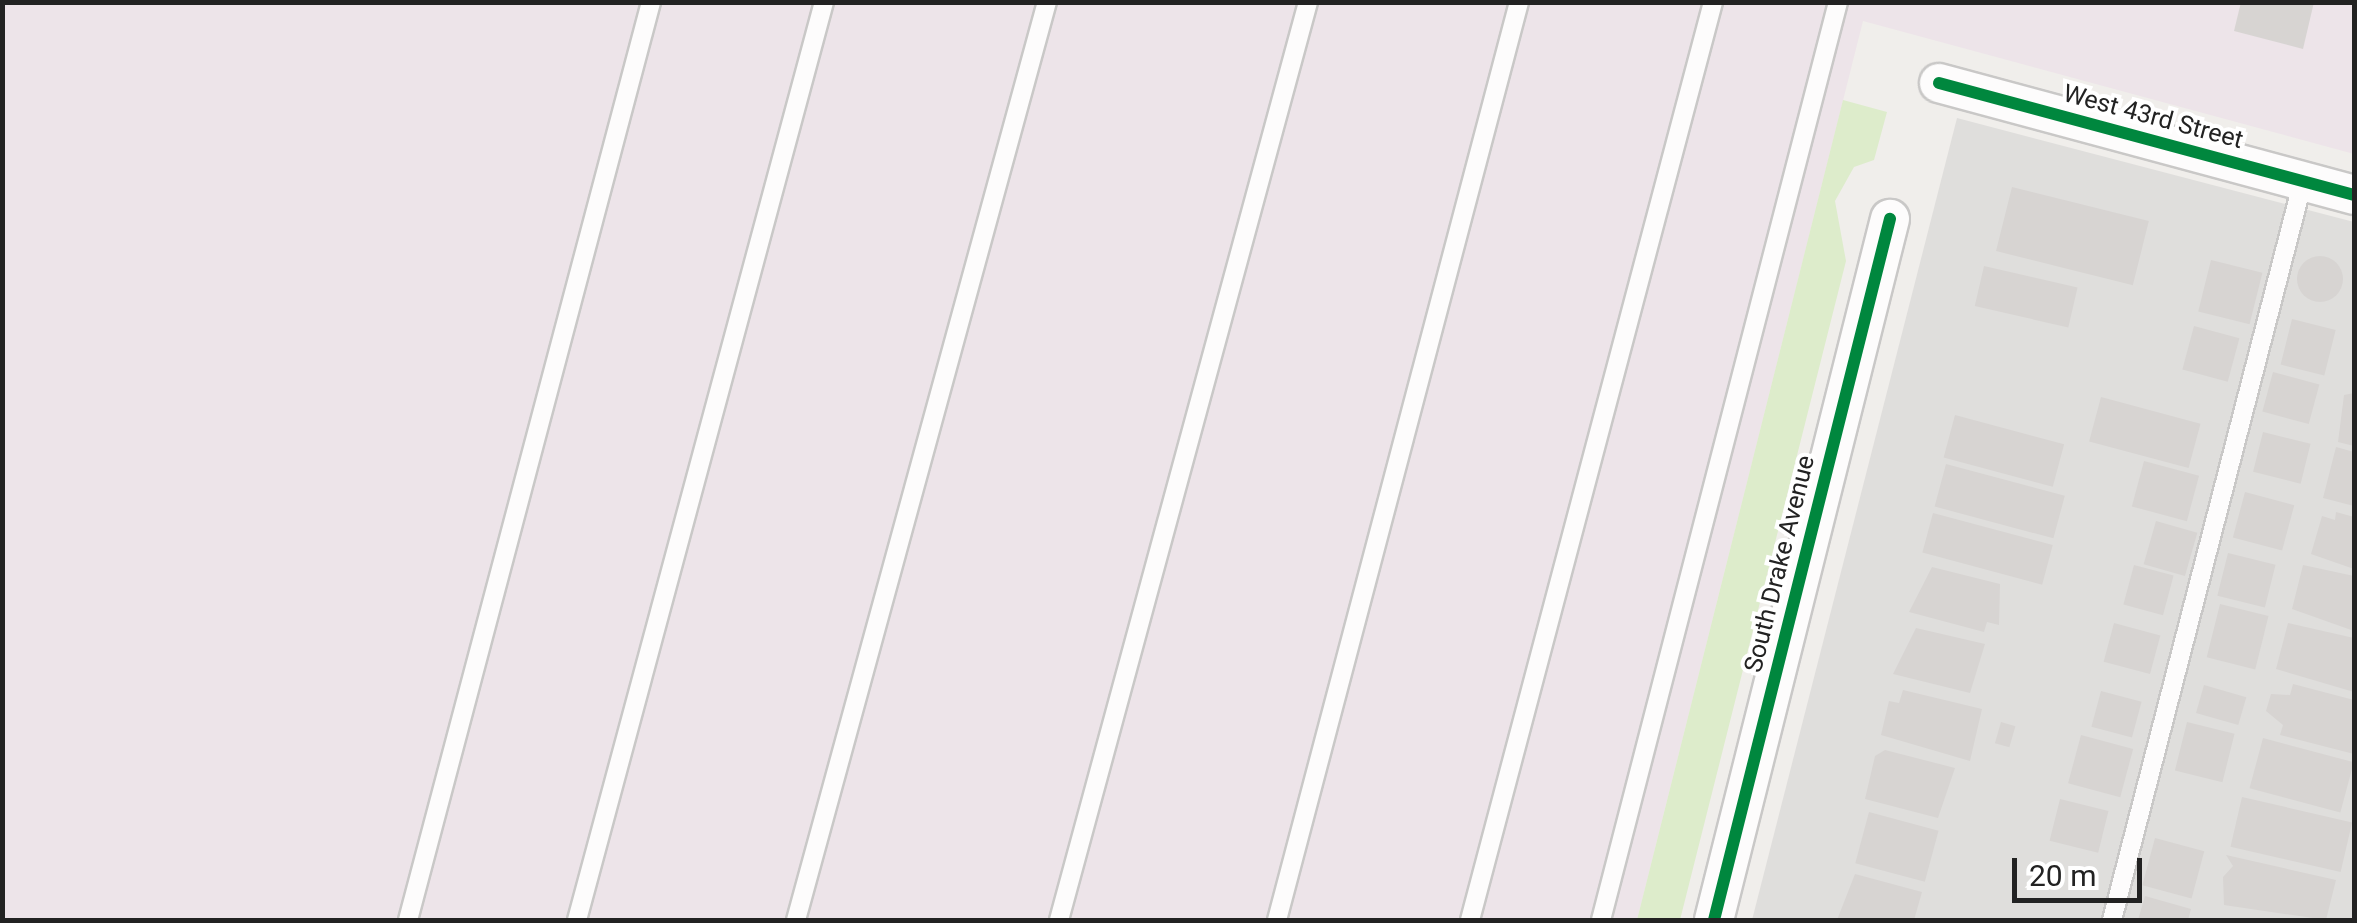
<!DOCTYPE html>
<html>
<head>
<meta charset="utf-8">
<style>
  body { margin:0 }
  #map { position:relative; width:2357px; height:923px; overflow:hidden; background:#f0eeeb; font-family:Roboto,sans-serif }
  div>[style] { position:absolute }
  .residential>* { inset:0; background:#dfdedc }
  .industrial>* { inset:0; background:#ede4e9 }
  .grass>* { inset:0; background:#ddeccb }
  .building>* { inset:0; background:#d7d4d2; transform-origin:0 0 }
  .round { border-radius:50% }
  .roads { filter:drop-shadow(2px 0 #c9c8c7) drop-shadow(-2px 0 #c9c8c7) drop-shadow(0 2px #c9c8c7) drop-shadow(0 -2px #c9c8c7) }
  .service>* { height:18px; margin:-9px; padding:0 9px; transform-origin:9px; border-radius:9px; background:#fdfcfc }
  .minor>* { height:38px; margin:-19px; padding:0 19px; transform-origin:19px; border-radius:19px; background:#fdfcfc }
  .cycleway>* { height:12px; margin:-6px; padding:0 6px; transform-origin:6px; border-radius:6px; background:#00873e }
  span { translate:-50% -50%; white-space:nowrap; text-align:center; line-height:1.15; -webkit-text-stroke:8px #fff; paint-order:stroke }
  .street-label { font-size:25px; color:#222 }
  .frame { position:absolute; inset:0; border:5px solid #222; pointer-events:none }
  .scale { position:absolute; left:2012px; top:858px; width:130px; height:45px; box-sizing:border-box; border:5px solid #222; border-top:0; padding-left:12px; font-size:30px; line-height:35px; white-space:nowrap; color:#222; -webkit-text-stroke:8px #fff; paint-order:stroke }
</style>
</head>
<body>
<div id="map">
  <div class="residential">
    <i style="clip-path:polygon(1957px 118px,2354px 222px,2354px 920px,1752px 920px)"></i>
  </div>
  <div class="industrial">
    <i style="clip-path:polygon(2px 3px,2354px 3px,2354px 154px,1863px 21px,1637px 920px,3px 920px)"></i>
  </div>
  <div class="grass">
    <i style="clip-path:polygon(1843px 100px,1887px 112px,1874px 160px,1854px 167px,1835px 201px,1846px 261px,1680px 920px,1637px 920px)"></i>
  </div>
  <div class="building">
    <i style="clip-path:polygon(2241px 2px,2314px 2px,2303px 49px,2234px 31px)"></i>
    <i style="left:2012px;top:187px;width:141px;height:66px;rotate:14deg"></i>
    <i class="round" style="left:2297px;top:256px;width:46px;height:46px"></i>
    <i style="left:2211px;top:260px;width:53px;height:53px;rotate:14deg"></i>
    <i style="left:1984px;top:266px;width:96px;height:41px;rotate:13deg"></i>
    <i style="left:2292px;top:319px;width:45px;height:47px;rotate:14deg"></i>
    <i style="left:2194px;top:326px;width:47px;height:45px;rotate:15deg"></i>
    <i style="left:2273px;top:372px;width:48px;height:41px;rotate:15deg"></i>
    <i style="clip-path:polygon(2354px 393px,2354px 446px,2338px 442px,2344px 395px)"></i>
    <i style="left:2101px;top:397px;width:103px;height:46px;rotate:15deg"></i>
    <i style="left:1955px;top:415px;width:113px;height:44px;rotate:15deg"></i>
    <i style="left:2263px;top:432px;width:49px;height:41px;rotate:14deg"></i>
    <i style="clip-path:polygon(2336px 447px,2354px 452px,2354px 506px,2323px 498px)"></i>
    <i style="left:2144px;top:461px;width:57px;height:47px;rotate:15deg"></i>
    <i style="left:1946px;top:464px;width:123px;height:44px;rotate:15deg"></i>
    <i style="left:2245px;top:492px;width:51px;height:47px;rotate:15deg"></i>
    <i style="clip-path:polygon(2336px 512px,2354px 517px,2354px 569px,2311px 554px,2322px 516px,2335px 520px)"></i>
    <i style="left:1933px;top:513px;width:124px;height:41px;rotate:15deg"></i>
    <i style="left:2156px;top:521px;width:43px;height:45px;rotate:16deg"></i>
    <i style="left:2228px;top:553px;width:49px;height:44px;rotate:14deg"></i>
    <i style="left:2134px;top:565px;width:41px;height:41px;rotate:15deg"></i>
    <i style="clip-path:polygon(2303px 565px,2354px 576px,2354px 631px,2292px 609px)"></i>
    <i style="clip-path:polygon(1932px 567px,2000px 584px,1999px 625px,1987px 622px,1984px 632px,1909px 612px)"></i>
    <i style="left:2220px;top:604px;width:50px;height:55px;rotate:14deg"></i>
    <i style="left:2114px;top:623px;width:48px;height:40px;rotate:15deg"></i>
    <i style="clip-path:polygon(2288px 623px,2354px 638px,2354px 692px,2276px 669px)"></i>
    <i style="clip-path:polygon(1916px 628px,1985px 644px,1970px 693px,1893px 674px)"></i>
    <i style="clip-path:polygon(2293px 684px,2354px 700px,2354px 754px,2280px 735px,2283px 725px,2266px 711px,2271px 694px,2290px 695px)"></i>
    <i style="left:2204px;top:685px;width:44px;height:29px;rotate:16deg"></i>
    <i style="clip-path:polygon(1903px 690px,1982px 709px,1970px 761px,1881px 735px,1889px 701px,1899px 703px)"></i>
    <i style="left:2101px;top:691px;width:42px;height:37px;rotate:15deg"></i>
    <i style="left:2001px;top:722px;width:15px;height:22px;rotate:16deg"></i>
    <i style="left:2187px;top:722px;width:49px;height:50px;rotate:14deg"></i>
    <i style="left:2081px;top:735px;width:54px;height:50px;rotate:15deg"></i>
    <i style="left:2263px;top:738px;width:94px;height:52px;rotate:15deg"></i>
    <i style="clip-path:polygon(1885px 750px,1955px 768px,1938px 818px,1865px 799px,1875px 756px)"></i>
    <i style="left:2242px;top:797px;width:113px;height:51px;rotate:13deg"></i>
    <i style="left:2060px;top:799px;width:50px;height:43px;rotate:14deg"></i>
    <i style="left:1869px;top:812px;width:72px;height:53px;rotate:15deg"></i>
    <i style="left:2155px;top:838px;width:51px;height:49px;rotate:15deg"></i>
    <i style="clip-path:polygon(2226px 855px,2336px 880px,2326px 920px,2224px 905px,2223px 877px,2233px 866px)"></i>
    <i style="clip-path:polygon(1855px 874px,1922px 892px,1914px 920px,1837px 920px)"></i>
    <i style="clip-path:polygon(2145px 896px,2191px 909px,2188px 920px,2138px 920px)"></i>
  </div>
  <div class="roads">
    <div class="service">
      <i style="left:408px;top:920px;width:950px;rotate:-75.17deg"></i>
      <i style="left:577px;top:920px;width:951px;rotate:-74.94deg"></i>
      <i style="left:796px;top:920px;width:952px;rotate:-74.71deg"></i>
      <i style="left:1059px;top:920px;width:951px;rotate:-74.82deg"></i>
      <i style="left:1277px;top:920px;width:949px;rotate:-75.23deg"></i>
      <i style="left:1470px;top:920px;width:950px;rotate:-75.17deg"></i>
      <i style="left:1601px;top:920px;width:948px;rotate:-75.52deg"></i>
      <i style="left:2112px;top:920px;width:763px;rotate:-75.51deg"></i>
    </div>
    <div class="minor">
      <i style="left:1939px;top:83px;width:430px;rotate:15.1deg"></i>
      <i style="left:1714px;top:920px;width:723px;rotate:-75.91deg"></i>
    </div>
  </div>
  <div class="cycleway">
    <i style="left:1939px;top:83px;width:430px;rotate:15.1deg"></i>
    <i style="left:1714px;top:920px;width:723px;rotate:-75.91deg"></i>
  </div>
  <div class="street-label">
    <span style="left:2153px;top:117px;rotate:15deg">West 43rd Street</span>
    <span style="left:1780px;top:564px;rotate:-76deg">South Drake Avenue</span>
  </div>
  <div class="frame"></div>
  <div class="scale">20 m</div>
</div>
</body>
</html>
